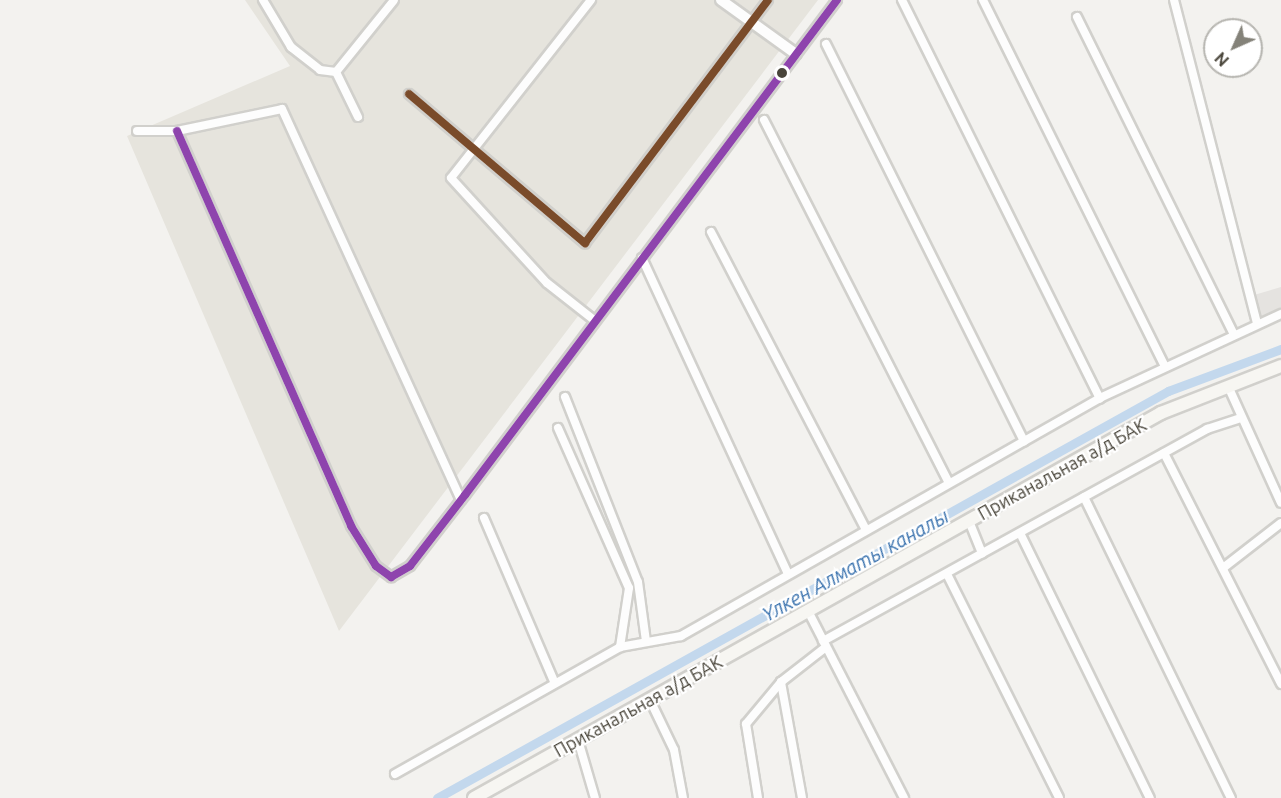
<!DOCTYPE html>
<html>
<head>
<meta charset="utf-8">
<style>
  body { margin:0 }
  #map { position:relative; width:1281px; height:798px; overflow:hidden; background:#f3f2ef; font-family:Ubuntu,sans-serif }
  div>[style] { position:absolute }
  .residential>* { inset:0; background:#e6e4dd }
  .parking>* { inset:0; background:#e5e3e0 }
  .canal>* { height:9px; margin:-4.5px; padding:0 4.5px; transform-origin:4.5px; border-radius:4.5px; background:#c3d8ed }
  .roads { filter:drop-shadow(2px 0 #d1d0cc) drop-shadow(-2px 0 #d1d0cc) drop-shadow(0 2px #d1d0cc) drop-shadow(0 -2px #d1d0cc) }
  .minor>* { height:8px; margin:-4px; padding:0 4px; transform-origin:4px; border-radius:4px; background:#fdfdfd }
  .tertiary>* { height:10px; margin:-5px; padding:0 5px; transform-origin:5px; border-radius:5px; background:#fdfdfd }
  .secondary>* { height:12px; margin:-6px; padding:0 6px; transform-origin:6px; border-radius:6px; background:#f7f6f2 }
  .bus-1>* { height:8px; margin:-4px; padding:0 4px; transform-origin:4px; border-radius:4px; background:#7a4b2a }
  .bus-2>* { height:8px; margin:-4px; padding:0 4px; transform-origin:4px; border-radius:4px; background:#8e44ad }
  .dots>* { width:16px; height:16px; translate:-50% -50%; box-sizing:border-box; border:3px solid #fff; border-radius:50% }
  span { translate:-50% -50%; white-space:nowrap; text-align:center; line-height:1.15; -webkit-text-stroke:4.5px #fff; paint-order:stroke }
  .street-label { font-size:18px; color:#49453a }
  .water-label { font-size:20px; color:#3a72ae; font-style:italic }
  .north { position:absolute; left:1203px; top:18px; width:60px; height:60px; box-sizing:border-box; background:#fff; border:2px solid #b6b5b0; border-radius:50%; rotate:225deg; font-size:16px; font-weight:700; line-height:24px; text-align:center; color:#49453a }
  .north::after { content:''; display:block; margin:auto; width:21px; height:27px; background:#848279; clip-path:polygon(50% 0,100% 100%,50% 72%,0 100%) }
</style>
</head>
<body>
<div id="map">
  <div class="residential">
    <i style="clip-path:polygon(245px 0,818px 0,339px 631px,127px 136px,290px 66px)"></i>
  </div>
  <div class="parking">
    <i style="clip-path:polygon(1281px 287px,1281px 310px,1260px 318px,1254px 295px)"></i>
  </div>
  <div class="canal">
    <i style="left:437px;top:798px;width:837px;rotate:-29.11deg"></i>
    <i style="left:1168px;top:391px;width:121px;rotate:-20.4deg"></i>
  </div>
  <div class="roads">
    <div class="minor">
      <i style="left:263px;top:0;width:55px;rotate:59.2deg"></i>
      <i style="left:291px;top:47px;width:37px;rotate:38deg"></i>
      <i style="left:320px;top:70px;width:16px;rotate:7deg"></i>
      <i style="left:336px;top:72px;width:92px;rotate:-51.1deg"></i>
      <i style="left:591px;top:0;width:226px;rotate:128.2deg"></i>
      <i style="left:451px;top:178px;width:142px;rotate:47.6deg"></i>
      <i style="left:547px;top:283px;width:60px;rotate:38.2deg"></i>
      <i style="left:902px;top:0;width:445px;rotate:63.6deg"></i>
      <i style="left:983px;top:0;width:407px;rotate:63.6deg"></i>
      <i style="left:1174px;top:0;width:333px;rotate:75.6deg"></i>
      <i style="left:1077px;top:17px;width:352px;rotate:63.7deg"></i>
      <i style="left:826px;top:44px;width:444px;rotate:63.5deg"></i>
      <i style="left:336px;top:72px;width:50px;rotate:63.9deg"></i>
      <i style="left:409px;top:94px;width:231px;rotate:40.3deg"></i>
      <i style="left:585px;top:243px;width:304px;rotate:-53deg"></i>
      <i style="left:764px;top:120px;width:405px;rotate:63deg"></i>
      <i style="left:137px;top:131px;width:40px"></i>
      <i style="left:177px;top:131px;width:107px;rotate:-11.8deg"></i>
      <i style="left:282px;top:109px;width:430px;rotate:65.4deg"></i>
      <i style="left:177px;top:131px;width:432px;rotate:66.2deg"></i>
      <i style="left:351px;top:526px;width:47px;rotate:58deg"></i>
      <i style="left:376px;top:566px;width:19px;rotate:36deg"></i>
      <i style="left:391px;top:577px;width:22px;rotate:-30deg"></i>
      <i style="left:410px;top:566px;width:90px;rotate:-52.2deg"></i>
      <i style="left:465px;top:495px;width:619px;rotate:-53.07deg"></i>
      <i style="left:711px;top:232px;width:336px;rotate:62.5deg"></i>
      <i style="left:642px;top:258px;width:348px;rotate:65.2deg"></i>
      <i style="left:1228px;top:386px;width:128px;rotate:65.6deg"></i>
      <i style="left:565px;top:397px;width:199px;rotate:68.5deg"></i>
      <i style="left:638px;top:582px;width:60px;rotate:82.3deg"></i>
      <i style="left:558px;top:428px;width:175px;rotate:66.1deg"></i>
      <i style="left:629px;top:588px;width:60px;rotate:98.7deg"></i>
      <i style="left:1164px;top:453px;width:259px;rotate:63.1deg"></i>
      <i style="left:1084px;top:497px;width:335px;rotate:64deg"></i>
      <i style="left:484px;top:518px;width:177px;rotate:66.8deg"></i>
      <i style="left:969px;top:521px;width:35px;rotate:68deg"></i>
      <i style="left:1020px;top:533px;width:295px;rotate:63.9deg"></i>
      <i style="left:1223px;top:568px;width:73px;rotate:-37.8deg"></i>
      <i style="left:947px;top:574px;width:250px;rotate:63.4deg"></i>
      <i style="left:808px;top:611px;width:210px;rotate:62.8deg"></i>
      <i style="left:823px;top:641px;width:439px;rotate:-28.9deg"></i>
      <i style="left:1207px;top:429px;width:36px;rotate:-18deg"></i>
      <i style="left:650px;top:700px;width:55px;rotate:64.4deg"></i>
      <i style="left:674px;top:750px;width:49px;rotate:79.4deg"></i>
      <i style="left:578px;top:740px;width:60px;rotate:73.7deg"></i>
      <i style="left:395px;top:774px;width:258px;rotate:-29.4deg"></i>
      <i style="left:620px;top:647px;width:62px;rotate:-10.2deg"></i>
      <i style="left:681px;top:636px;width:482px;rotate:-29.6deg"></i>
      <i style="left:1100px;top:398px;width:200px;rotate:-24.9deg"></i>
      <i style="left:758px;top:798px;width:75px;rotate:-99.2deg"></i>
      <i style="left:746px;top:724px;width:55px;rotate:-50.2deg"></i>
      <i style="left:802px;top:798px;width:118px;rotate:-100.3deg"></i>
      <i style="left:781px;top:682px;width:57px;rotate:-37.9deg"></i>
    </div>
    <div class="tertiary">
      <i style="left:721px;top:0;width:92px;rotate:35.8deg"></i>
    </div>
    <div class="secondary">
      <i style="left:474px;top:798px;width:788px;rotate:-29.27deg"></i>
      <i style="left:1161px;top:413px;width:129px;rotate:-21.4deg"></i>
    </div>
  </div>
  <div class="bus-1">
    <i style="left:409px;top:94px;width:231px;rotate:40.3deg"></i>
    <i style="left:585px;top:243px;width:304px;rotate:-53deg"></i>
  </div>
  <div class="bus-2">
    <i style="left:177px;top:131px;width:432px;rotate:66.2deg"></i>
    <i style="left:351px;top:526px;width:47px;rotate:58deg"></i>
    <i style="left:376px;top:566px;width:19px;rotate:36deg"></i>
    <i style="left:391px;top:577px;width:22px;rotate:-30deg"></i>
    <i style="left:410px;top:566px;width:90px;rotate:-52.2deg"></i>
    <i style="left:465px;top:495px;width:619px;rotate:-53.07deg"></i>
  </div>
  <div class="dots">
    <i style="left:782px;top:73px;background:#49453a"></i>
  </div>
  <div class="street-label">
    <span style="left:1062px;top:469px;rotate:-29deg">Приканальная а/д БАК</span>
    <span style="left:638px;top:706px;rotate:-29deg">Приканальная а/д БАК</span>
  </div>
  <div class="water-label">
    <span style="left:855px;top:565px;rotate:-29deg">Үлкен Алматы каналы</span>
  </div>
  <div class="north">N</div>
</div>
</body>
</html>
